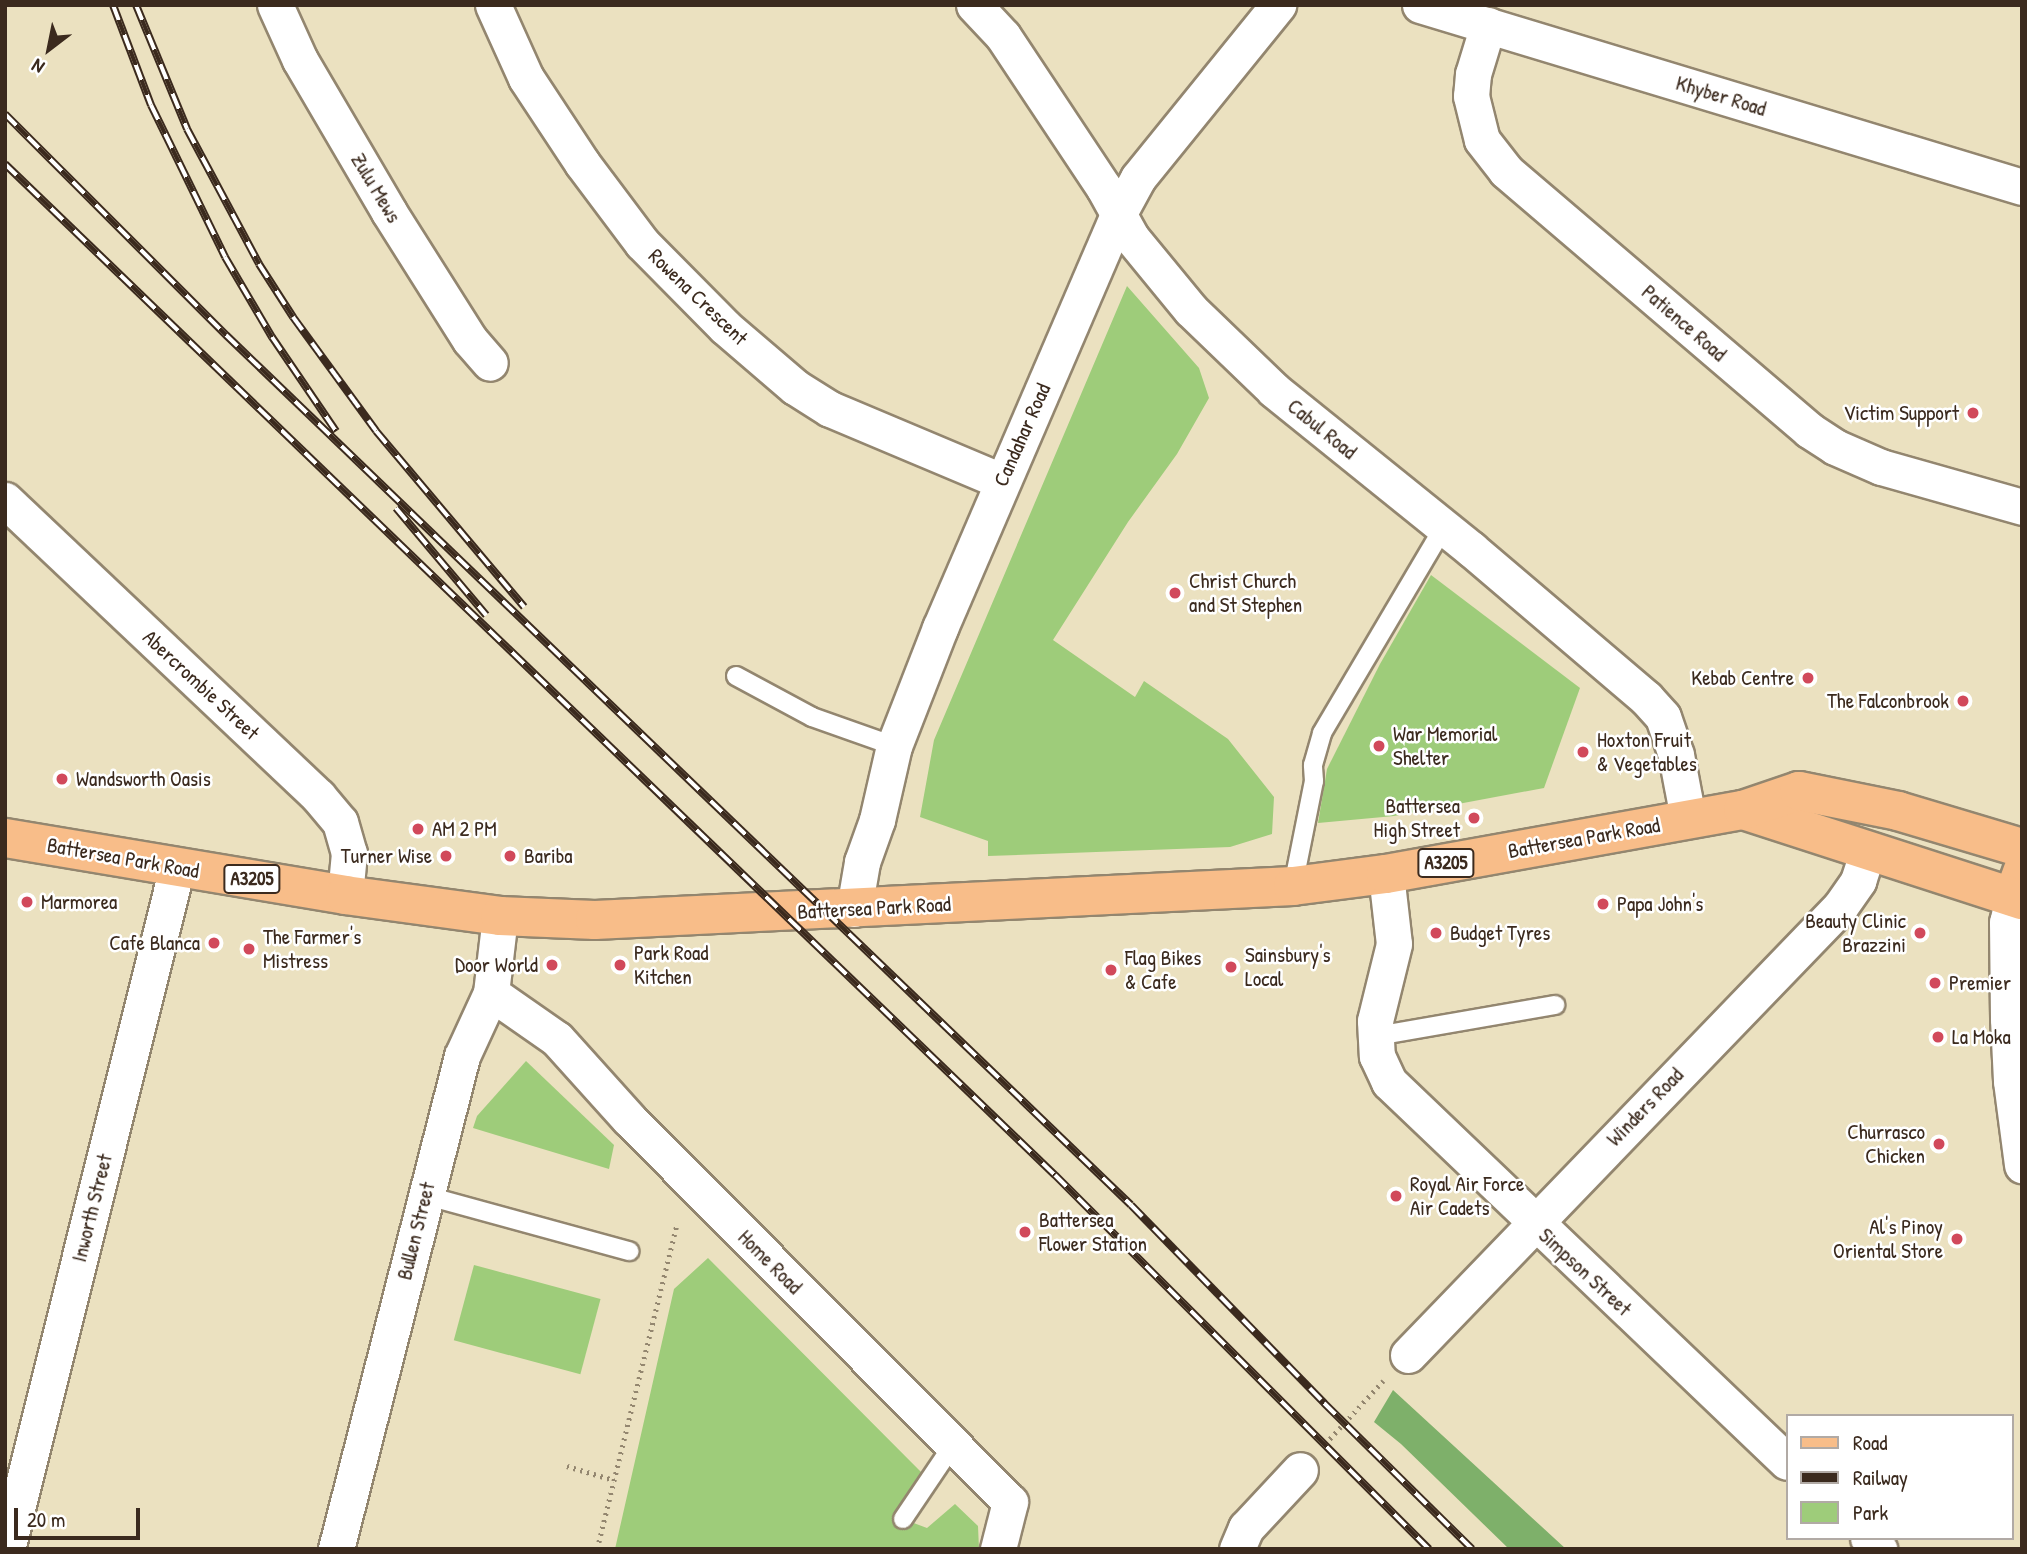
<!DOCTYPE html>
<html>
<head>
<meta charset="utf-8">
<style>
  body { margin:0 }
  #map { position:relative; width:2027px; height:1554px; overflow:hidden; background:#ebe1c0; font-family:"Patrick Hand",sans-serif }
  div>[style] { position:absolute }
  .green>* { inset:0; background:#9ecc7a; transform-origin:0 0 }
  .forest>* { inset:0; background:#7eb06a }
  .path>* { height:4.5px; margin-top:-2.25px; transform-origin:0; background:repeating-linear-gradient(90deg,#93866f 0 2px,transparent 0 7px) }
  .roads { filter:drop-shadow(2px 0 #93866f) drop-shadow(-2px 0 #93866f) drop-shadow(0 2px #93866f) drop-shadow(0 -2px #93866f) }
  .service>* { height:18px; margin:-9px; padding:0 9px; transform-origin:9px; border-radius:9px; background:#fff }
  .minor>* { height:35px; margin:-17.5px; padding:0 17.5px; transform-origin:17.5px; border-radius:17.5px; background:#fff }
  .primary>* { height:38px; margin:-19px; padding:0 19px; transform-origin:19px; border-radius:19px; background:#f8bd89 }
  .trunk>* { height:38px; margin:-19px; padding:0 19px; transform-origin:19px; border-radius:19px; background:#f8bd89 }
  .rail>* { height:8px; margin-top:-4px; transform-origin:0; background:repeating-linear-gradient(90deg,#fff 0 16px,#3b2a1e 0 32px); box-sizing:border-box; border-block:2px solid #3b2a1e }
  .dots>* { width:19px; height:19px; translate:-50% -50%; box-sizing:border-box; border:4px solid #fff; border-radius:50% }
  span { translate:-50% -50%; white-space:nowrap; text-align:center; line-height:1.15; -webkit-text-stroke:5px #fff; paint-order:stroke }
  .shield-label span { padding:2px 5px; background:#fff; border:2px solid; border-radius:5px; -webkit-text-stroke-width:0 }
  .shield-label { font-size:19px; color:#3b2a1e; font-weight:700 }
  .street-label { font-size:21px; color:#3b2a1e }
  .poi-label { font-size:21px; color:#3b2a1e }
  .right { translate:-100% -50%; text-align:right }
  .left { translate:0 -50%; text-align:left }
  .frame { position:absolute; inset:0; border:7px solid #3b2a1e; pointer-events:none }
  .legend { position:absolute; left:1786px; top:1414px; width:228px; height:126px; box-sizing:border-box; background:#fff; border:2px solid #b1aaa5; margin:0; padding:9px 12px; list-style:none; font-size:21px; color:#3b2a1e }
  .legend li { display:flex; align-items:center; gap:14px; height:35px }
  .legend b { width:35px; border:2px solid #b1aaa5 }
  .north { position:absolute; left:14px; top:14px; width:70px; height:70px; -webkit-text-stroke:5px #fff; paint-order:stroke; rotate:212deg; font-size:19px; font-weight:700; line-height:28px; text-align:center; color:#3b2a1e }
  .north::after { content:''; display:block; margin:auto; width:24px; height:32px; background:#3b2a1e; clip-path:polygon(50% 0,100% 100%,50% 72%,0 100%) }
  .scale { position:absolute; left:14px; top:1508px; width:126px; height:32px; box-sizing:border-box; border:4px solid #3b2a1e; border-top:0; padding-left:9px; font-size:21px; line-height:24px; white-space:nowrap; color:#3b2a1e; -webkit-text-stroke:5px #fff; paint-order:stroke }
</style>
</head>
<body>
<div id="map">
  <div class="green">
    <i style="clip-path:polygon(1127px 286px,1199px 368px,1209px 398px,1177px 454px,1128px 522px,1053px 640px,1135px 697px,1144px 681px,1228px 739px,1274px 797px,1272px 834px,1230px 847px,988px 856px,988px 841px,920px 817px,934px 740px)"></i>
    <i style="clip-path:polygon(1431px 575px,1580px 688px,1544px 788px,1394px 816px,1318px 823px,1327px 769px,1380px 664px)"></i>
    <i style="clip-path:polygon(526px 1061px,614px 1145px,609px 1169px,473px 1128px,477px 1116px)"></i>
    <i style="clip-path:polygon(708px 1258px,924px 1475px,897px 1508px,903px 1519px,927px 1528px,955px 1504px,978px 1526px,979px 1549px,615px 1549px,674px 1289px)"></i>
    <i style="left:474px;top:1265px;width:131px;height:78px;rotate:15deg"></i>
  </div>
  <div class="forest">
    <i style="clip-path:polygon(1393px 1390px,1566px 1549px,1509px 1549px,1401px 1444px,1374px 1422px)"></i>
  </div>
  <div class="path">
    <i style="left:1325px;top:1444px;width:86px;rotate:-47.4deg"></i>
    <i style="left:567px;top:1466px;width:49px;rotate:16.6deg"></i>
    <i style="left:597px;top:1549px;width:335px;rotate:-76.2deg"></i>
  </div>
  <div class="roads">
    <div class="service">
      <i style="left:736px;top:676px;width:86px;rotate:28.3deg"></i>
      <i style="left:812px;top:717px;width:87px;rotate:19.5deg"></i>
      <i style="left:1293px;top:886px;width:107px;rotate:-78.7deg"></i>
      <i style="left:1314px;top:781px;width:16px;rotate:-94deg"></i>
      <i style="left:1313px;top:765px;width:33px;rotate:-74deg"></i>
      <i style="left:1322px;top:733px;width:238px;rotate:-59.4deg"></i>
      <i style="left:1376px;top:1036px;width:182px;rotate:-9.8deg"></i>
      <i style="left:424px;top:1195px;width:213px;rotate:15.3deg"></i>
      <i style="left:903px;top:1519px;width:89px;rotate:-56deg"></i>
    </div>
    <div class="minor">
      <i style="left:275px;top:5px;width:60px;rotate:65.6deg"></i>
      <i style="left:300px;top:60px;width:176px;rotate:59.6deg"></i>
      <i style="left:389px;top:212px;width:151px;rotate:57.7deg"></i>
      <i style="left:470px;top:340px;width:30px;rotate:49deg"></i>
      <i style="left:493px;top:5px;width:80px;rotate:65.7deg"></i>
      <i style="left:526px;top:78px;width:102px;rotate:56.6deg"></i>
      <i style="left:582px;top:163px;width:100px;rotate:53.1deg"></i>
      <i style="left:642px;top:243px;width:118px;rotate:45.3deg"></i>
      <i style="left:725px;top:327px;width:92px;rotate:40.6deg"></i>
      <i style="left:795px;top:387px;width:41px;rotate:32.2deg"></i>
      <i style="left:830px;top:409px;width:186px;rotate:22.8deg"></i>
      <i style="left:974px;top:5px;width:42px;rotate:46.9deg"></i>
      <i style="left:1003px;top:36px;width:182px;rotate:56.4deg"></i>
      <i style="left:1104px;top:188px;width:56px;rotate:61.1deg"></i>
      <i style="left:1131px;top:237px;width:94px;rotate:50.6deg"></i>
      <i style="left:1191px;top:310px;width:115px;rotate:43.9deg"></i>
      <i style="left:1274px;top:390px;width:253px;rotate:38.9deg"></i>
      <i style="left:1471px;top:549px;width:230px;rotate:40.4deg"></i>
      <i style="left:1646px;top:698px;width:25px;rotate:48deg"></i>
      <i style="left:1663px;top:717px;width:40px;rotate:71.1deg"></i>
      <i style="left:1676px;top:755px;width:64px;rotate:79.2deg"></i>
      <i style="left:1420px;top:5px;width:629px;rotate:16.82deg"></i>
      <i style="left:1488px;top:25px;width:51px;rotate:107deg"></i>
      <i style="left:1473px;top:74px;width:22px;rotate:95deg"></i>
      <i style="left:1471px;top:96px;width:45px;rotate:76deg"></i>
      <i style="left:1482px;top:140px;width:39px;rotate:52deg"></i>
      <i style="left:1506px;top:171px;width:399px;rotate:40.5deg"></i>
      <i style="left:1809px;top:430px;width:31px;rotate:33deg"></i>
      <i style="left:1835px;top:447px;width:50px;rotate:23.5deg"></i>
      <i style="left:1881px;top:467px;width:147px;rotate:15.8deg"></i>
      <i style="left:5px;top:500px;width:431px;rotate:43.4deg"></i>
      <i style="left:318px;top:796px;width:34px;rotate:50deg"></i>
      <i style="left:340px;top:822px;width:32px;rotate:74deg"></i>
      <i style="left:349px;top:853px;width:42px;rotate:95.4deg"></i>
      <i style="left:1386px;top:874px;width:70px;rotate:83.5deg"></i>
      <i style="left:1394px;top:944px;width:79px;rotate:103.9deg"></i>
      <i style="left:1375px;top:1021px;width:35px;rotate:87deg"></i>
      <i style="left:1377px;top:1056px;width:29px;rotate:65deg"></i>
      <i style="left:1389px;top:1082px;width:550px;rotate:43.67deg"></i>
      <i style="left:2013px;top:897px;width:26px;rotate:103deg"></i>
      <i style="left:2007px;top:922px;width:97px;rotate:89.4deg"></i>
      <i style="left:2008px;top:1019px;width:62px;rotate:87.2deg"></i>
      <i style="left:2011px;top:1081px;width:85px;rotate:82.5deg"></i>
      <i style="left:854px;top:909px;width:48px;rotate:-80.3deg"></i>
      <i style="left:862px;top:862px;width:45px;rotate:-70.3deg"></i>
      <i style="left:877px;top:820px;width:76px;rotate:-77.1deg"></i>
      <i style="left:894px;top:746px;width:127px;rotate:-68.7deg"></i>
      <i style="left:940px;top:628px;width:450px;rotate:-66.7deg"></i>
      <i style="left:1118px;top:215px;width:42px;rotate:-61.6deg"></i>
      <i style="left:1138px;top:178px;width:223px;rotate:-51deg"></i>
      <i style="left:491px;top:993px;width:80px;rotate:34.9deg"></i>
      <i style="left:557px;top:1039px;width:108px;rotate:48deg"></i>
      <i style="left:629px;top:1119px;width:540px;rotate:45.15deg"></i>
      <i style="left:1010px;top:1502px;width:49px;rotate:104.3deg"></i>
      <i style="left:1408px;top:1355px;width:622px;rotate:-46.04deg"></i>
      <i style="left:1840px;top:907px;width:32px;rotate:-55deg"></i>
      <i style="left:1858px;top:881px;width:32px;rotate:-72deg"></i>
      <i style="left:1868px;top:1538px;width:16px;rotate:45deg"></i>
      <i style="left:7px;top:1549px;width:703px;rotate:-76deg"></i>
      <i style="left:336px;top:1549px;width:509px;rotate:-75.66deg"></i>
      <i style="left:462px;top:1056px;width:69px;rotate:-65.3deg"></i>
      <i style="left:491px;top:993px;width:78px;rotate:-83.3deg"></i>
      <i style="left:1237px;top:1549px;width:23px;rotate:-67deg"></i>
      <i style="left:1246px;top:1528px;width:79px;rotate:-47deg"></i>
    </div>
    <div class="primary">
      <i style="left:2013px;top:897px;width:27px;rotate:-70deg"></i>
    </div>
    <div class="trunk">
      <i style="left:1743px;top:810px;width:293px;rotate:17.9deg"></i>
      <i style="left:5px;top:838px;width:345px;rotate:9.5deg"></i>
      <i style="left:345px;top:895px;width:156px;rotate:7.7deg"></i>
      <i style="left:500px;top:916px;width:95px;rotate:2.4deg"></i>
      <i style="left:595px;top:920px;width:699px;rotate:-2.79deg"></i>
      <i style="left:1293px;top:886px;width:94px;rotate:-7.4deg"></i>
      <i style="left:1386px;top:874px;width:363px;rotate:-10.2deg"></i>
      <i style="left:1743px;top:810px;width:59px;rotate:-18.7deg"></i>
      <i style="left:1799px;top:791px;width:101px;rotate:11.4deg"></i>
      <i style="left:1898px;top:811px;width:129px;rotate:16.6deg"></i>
    </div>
  </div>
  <div class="rail">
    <i style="left:113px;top:5px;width:107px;rotate:69.2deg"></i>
    <i style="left:151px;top:105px;width:169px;rotate:64deg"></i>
    <i style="left:225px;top:257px;width:93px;rotate:59.6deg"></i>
    <i style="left:272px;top:337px;width:114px;rotate:55.8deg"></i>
    <i style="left:136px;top:5px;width:134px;rotate:67.6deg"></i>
    <i style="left:187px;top:129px;width:153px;rotate:61.9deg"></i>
    <i style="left:259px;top:264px;width:63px;rotate:57.3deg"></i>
    <i style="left:293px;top:317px;width:141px;rotate:53.9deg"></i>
    <i style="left:376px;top:431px;width:230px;rotate:49.9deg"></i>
    <i style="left:5px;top:114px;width:313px;rotate:45deg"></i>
    <i style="left:226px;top:335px;width:1255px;rotate:43.87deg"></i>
    <i style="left:1131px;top:1205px;width:277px;rotate:45.7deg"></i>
    <i style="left:1324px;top:1403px;width:208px;rotate:44.6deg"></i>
    <i style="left:5px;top:164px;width:1458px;rotate:43.92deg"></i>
    <i style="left:1055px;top:1175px;width:529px;rotate:45deg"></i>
    <i style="left:396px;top:508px;width:140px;rotate:49.9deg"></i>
  </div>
  <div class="dots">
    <i style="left:1973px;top:413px;background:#d1495b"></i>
    <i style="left:1175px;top:593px;background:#d1495b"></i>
    <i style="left:1808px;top:678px;background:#d1495b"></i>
    <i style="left:1963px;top:701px;background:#d1495b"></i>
    <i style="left:1379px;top:746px;background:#d1495b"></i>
    <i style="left:1583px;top:752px;background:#d1495b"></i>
    <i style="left:62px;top:779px;background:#d1495b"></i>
    <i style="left:1474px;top:818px;background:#d1495b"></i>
    <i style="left:418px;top:829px;background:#d1495b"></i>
    <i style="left:446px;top:856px;background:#d1495b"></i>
    <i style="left:510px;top:856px;background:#d1495b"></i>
    <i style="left:27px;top:902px;background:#d1495b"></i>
    <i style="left:1603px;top:904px;background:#d1495b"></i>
    <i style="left:1436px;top:933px;background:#d1495b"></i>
    <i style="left:1920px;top:933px;background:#d1495b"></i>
    <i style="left:214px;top:943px;background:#d1495b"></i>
    <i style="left:249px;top:949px;background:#d1495b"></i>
    <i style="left:552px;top:965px;background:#d1495b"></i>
    <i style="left:620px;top:965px;background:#d1495b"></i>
    <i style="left:1231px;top:967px;background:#d1495b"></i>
    <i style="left:1111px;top:970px;background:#d1495b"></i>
    <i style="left:1935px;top:983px;background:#d1495b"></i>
    <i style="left:1938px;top:1037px;background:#d1495b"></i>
    <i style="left:1939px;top:1144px;background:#d1495b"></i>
    <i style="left:1396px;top:1196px;background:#d1495b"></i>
    <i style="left:1025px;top:1232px;background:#d1495b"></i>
    <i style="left:1957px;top:1239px;background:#d1495b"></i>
  </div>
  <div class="shield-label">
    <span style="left:1446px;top:863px">A3205</span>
    <span style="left:252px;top:879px">A3205</span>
  </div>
  <div class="street-label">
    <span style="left:1721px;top:96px;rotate:17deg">Khyber Road</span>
    <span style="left:376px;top:188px;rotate:59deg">Zulu Mews</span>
    <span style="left:698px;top:297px;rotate:44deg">Rowena Crescent</span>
    <span style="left:1684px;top:323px;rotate:41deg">Patience Road</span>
    <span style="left:1322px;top:429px;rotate:39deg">Cabul Road</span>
    <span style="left:1022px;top:435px;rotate:-66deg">Candahar Road</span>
    <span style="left:201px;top:685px;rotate:43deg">Abercrombie Street</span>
    <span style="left:1584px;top:838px;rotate:-10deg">Battersea Park Road</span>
    <span style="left:123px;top:858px;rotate:10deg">Battersea Park Road</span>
    <span style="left:874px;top:908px;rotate:-3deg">Battersea Park Road</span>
    <span style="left:1645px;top:1107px;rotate:-46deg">Winders Road</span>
    <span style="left:92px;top:1208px;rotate:-76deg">Inworth Street</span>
    <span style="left:416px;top:1231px;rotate:-76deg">Bullen Street</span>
    <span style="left:770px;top:1262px;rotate:45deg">Home Road</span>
    <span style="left:1585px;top:1272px;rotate:43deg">Simpson Street</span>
  </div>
  <div class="poi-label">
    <span class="right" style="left:1959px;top:413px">Victim Support</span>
    <span class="left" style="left:1189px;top:593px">Christ Church<br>and St Stephen</span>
    <span class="right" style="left:1794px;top:678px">Kebab Centre</span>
    <span class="right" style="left:1949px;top:701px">The Falconbrook</span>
    <span class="left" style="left:1393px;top:746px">War Memorial<br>Shelter</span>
    <span class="left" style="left:1597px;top:752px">Hoxton Fruit<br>&amp; Vegetables</span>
    <span class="left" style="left:76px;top:779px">Wandsworth Oasis</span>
    <span class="right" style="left:1460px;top:818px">Battersea<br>High Street</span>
    <span class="left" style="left:432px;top:829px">AM 2 PM</span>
    <span class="right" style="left:432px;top:856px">Turner Wise</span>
    <span class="left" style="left:524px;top:856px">Bariba</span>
    <span class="left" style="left:41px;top:902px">Marmorea</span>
    <span class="left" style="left:1617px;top:904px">Papa John's</span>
    <span class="right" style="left:1906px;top:933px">Beauty Clinic<br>Brazzini</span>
    <span class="left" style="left:1450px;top:933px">Budget Tyres</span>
    <span class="left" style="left:263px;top:949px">The Farmer's<br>Mistress</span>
    <span class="right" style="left:200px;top:943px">Cafe Blanca</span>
    <span class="left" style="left:634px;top:965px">Park Road<br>Kitchen</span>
    <span class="left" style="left:1245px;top:967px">Sainsbury's<br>Local</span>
    <span class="left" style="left:1125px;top:970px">Flag Bikes<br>&amp; Cafe</span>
    <span class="right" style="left:538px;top:965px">Door World</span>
    <span class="left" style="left:1949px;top:983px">Premier</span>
    <span class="left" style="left:1952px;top:1037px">La Moka</span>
    <span class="right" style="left:1925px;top:1144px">Churrasco<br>Chicken</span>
    <span class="left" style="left:1410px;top:1196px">Royal Air Force<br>Air Cadets</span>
    <span class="left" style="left:1039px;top:1232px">Battersea<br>Flower Station</span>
    <span class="right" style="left:1943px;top:1239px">Al's Pinoy<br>Oriental Store</span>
  </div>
  <div class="frame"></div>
  <ul class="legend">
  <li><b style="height:9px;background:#f8bd89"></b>Road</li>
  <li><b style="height:9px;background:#3b2a1e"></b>Railway</li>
  <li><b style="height:19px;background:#9ecc7a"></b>Park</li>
  </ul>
  <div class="north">N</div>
  <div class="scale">20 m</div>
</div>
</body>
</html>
